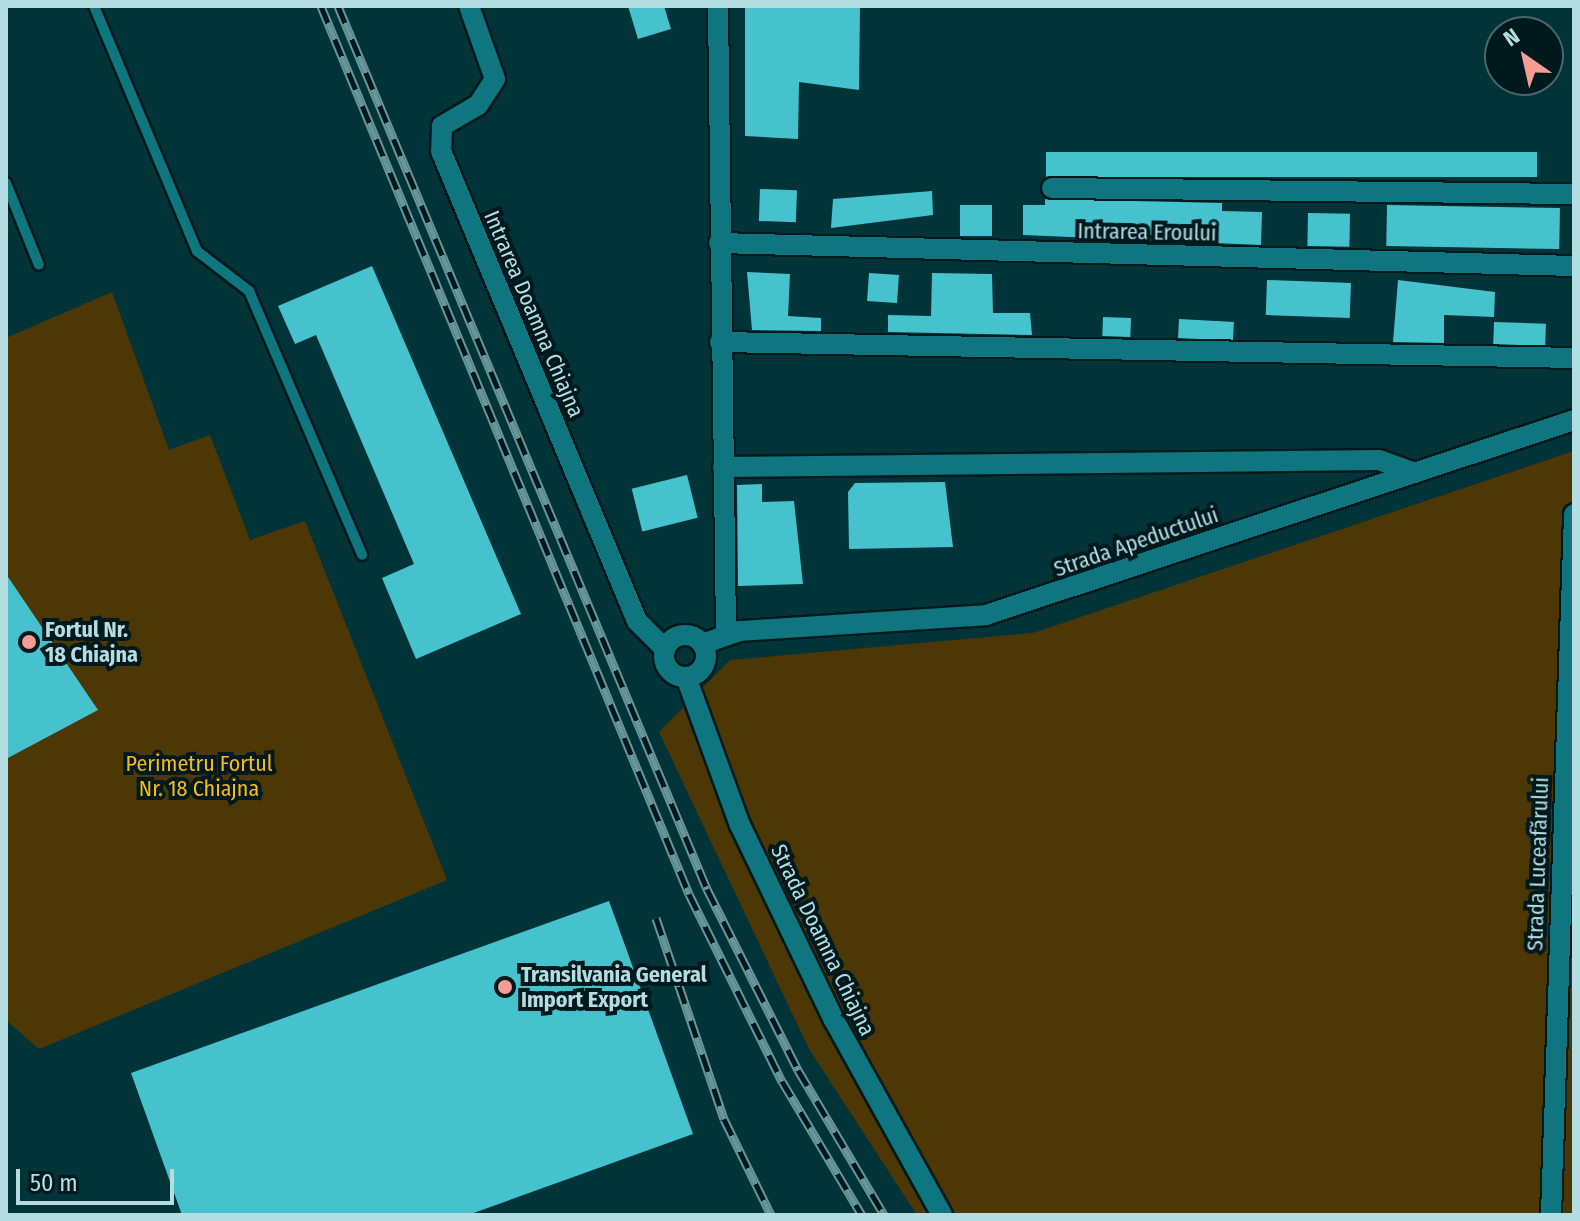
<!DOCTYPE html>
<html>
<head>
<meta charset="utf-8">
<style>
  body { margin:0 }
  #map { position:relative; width:1580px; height:1221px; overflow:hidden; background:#003439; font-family:"Fira Sans Condensed",sans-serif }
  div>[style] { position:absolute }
  .green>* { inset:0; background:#4d3805 }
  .building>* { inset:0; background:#46c2cf; transform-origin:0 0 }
  .roads { filter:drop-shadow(2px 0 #00191c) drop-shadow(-2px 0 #00191c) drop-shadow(0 2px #00191c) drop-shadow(0 -2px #00191c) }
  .service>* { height:10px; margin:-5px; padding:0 5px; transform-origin:5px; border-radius:5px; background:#0f757e }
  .minor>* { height:20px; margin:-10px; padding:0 10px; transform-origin:10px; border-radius:10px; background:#0f757e }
  .tertiary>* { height:20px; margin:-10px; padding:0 10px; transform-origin:10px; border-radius:10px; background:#0f757e }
  .tertiary>.ring { margin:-10px; padding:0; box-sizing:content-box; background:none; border:20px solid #0f757e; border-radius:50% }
  .rail>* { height:9px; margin-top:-4.5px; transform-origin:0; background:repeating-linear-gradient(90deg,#00191c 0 18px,#679599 0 36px); box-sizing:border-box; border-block:2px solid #679599 }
  .dots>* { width:22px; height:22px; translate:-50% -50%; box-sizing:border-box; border:4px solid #00191c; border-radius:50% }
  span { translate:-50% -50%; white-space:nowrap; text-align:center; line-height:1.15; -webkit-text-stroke:8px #00191c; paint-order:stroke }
  .street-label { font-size:22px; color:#b4dde1 }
  .poi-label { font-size:22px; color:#b4dde1; font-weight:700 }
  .left { translate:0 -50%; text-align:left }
  .park-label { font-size:22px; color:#f8bb16 }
  .frame { position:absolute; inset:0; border:8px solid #b4dde1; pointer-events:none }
  .north { position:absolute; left:1484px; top:16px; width:80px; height:80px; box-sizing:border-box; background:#00191c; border:2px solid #48676b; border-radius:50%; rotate:326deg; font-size:22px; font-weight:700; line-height:32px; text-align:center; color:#b4dde1 }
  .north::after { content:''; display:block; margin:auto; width:28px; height:36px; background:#f59c95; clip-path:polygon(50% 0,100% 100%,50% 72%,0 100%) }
  .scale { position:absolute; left:16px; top:1169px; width:158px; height:36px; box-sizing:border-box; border:4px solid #b4dde1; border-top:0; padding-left:10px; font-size:24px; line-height:28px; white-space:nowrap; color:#b4dde1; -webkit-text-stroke:6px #00191c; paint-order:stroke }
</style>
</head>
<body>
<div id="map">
  <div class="green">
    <i style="clip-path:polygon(112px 292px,169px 450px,210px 435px,250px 540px,305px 521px,447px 880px,39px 1049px,6px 1020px,6px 338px)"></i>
    <i style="clip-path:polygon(1574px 451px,1574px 1215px,917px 1215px,809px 1049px,659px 732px,730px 660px,1033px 633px)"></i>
  </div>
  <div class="building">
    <i style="clip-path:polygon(628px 6px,664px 6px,671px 29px,638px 39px)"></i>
    <i style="clip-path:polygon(745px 6px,860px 6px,859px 90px,799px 82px,798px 139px,745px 136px)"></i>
    <i style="left:1046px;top:152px;width:491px;height:25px"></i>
    <i style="left:760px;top:189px;width:37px;height:32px;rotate:2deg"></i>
    <i style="clip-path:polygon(932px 191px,933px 215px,831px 228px,833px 199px)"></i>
    <i style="clip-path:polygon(1045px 199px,1222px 203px,1222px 211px,1262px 212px,1261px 245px,1023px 235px,1023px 205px,1045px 205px)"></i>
    <i style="left:992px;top:205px;width:31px;height:32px;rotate:90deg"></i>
    <i style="left:1387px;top:205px;width:173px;height:41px;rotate:1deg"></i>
    <i style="left:1308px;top:213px;width:42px;height:33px;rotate:1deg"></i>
    <i style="clip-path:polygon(372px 266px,521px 614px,416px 659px,382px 578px,414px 564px,316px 335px,295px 344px,278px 306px)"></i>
    <i style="clip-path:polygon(747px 272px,790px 274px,788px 316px,821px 318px,821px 331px,752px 330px)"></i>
    <i style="left:869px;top:273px;width:30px;height:28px;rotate:4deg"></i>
    <i style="clip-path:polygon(932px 273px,992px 274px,993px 313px,1030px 313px,1032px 335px,888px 332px,888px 315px,931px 316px)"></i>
    <i style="left:1267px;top:280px;width:84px;height:35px;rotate:2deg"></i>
    <i style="clip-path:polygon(1398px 280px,1495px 292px,1494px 317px,1444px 315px,1444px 343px,1393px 342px)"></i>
    <i style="left:1103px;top:317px;width:28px;height:19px;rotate:2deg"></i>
    <i style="left:1179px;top:319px;width:55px;height:19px;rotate:3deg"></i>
    <i style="left:1494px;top:322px;width:52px;height:22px;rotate:2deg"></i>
    <i style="left:687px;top:475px;width:44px;height:57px;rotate:76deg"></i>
    <i style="clip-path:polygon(945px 482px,953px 547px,849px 549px,848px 492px,855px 483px)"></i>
    <i style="clip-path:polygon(762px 484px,762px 502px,794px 501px,803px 584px,738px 586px,737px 485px)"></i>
    <i style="clip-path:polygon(6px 574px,98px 710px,6px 759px)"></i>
    <i style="clip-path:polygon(609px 901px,693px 1134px,468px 1215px,182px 1215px,131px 1073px)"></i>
  </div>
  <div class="roads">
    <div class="service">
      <i style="left:94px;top:6px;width:266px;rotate:67.2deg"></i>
      <i style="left:197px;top:251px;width:66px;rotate:37.6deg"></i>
      <i style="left:249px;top:291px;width:287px;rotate:66.8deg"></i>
      <i style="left:6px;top:183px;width:88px;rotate:68.1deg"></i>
    </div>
    <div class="minor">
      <i style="left:1052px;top:188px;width:522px;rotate:0.66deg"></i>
      <i style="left:719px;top:243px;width:855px;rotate:1.54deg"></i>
      <i style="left:720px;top:342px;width:854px;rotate:1.07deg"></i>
      <i style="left:723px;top:467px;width:656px;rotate:-0.61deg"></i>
      <i style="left:1379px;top:460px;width:38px;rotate:20deg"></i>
      <i style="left:686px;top:677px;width:158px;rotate:70deg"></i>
      <i style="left:740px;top:825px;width:216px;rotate:64.3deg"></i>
      <i style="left:834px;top:1020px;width:223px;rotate:61deg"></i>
      <i style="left:1551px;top:1215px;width:701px;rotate:-88.12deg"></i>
    </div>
    <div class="tertiary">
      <i style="left:469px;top:6px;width:77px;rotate:70.4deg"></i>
      <i style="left:495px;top:79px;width:31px;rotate:123deg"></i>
      <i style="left:478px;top:105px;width:42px;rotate:149.7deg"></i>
      <i style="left:442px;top:126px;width:25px;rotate:92deg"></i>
      <i style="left:441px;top:151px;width:509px;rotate:67.36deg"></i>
      <i style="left:637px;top:621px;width:40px;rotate:45deg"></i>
      <i style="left:718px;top:6px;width:627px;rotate:89.27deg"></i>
      <i class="ring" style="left:664px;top:635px;width:22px;height:22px"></i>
      <i style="left:702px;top:644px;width:40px;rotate:-18.9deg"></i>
      <i style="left:740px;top:631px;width:247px;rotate:-3.7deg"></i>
      <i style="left:986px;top:615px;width:619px;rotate:-18.35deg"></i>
    </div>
  </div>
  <div class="rail">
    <i style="left:321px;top:6px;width:961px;rotate:67.49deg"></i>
    <i style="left:689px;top:894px;width:209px;rotate:63.6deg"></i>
    <i style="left:782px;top:1081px;width:156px;rotate:59.2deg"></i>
    <i style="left:338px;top:6px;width:957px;rotate:67.32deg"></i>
    <i style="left:707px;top:889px;width:203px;rotate:63.3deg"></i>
    <i style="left:798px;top:1070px;width:169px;rotate:59.3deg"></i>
    <i style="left:656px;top:918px;width:212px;rotate:71.3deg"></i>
    <i style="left:724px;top:1119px;width:107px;rotate:63.9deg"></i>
  </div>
  <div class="dots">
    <i style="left:29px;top:642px;background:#f59c95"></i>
    <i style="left:505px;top:987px;background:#f59c95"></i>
  </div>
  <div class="street-label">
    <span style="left:1147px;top:232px;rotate:1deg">Intrarea Eroului</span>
    <span style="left:534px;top:314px;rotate:67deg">Intrarea Doamna Chiajna</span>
    <span style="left:1136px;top:542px;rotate:-19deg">Strada Apeductului</span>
    <span style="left:1538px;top:864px;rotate:-88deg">Strada Luceafărului</span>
    <span style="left:823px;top:940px;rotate:64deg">Strada Doamna Chiajna</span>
  </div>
  <div class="poi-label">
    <span class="left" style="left:45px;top:642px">Fortul Nr.<br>18 Chiajna</span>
    <span class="left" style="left:521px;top:987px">Transilvania General<br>Import Export</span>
  </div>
  <div class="park-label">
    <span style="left:199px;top:776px">Perimetru Fortul<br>Nr. 18 Chiajna</span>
  </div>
  <div class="frame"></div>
  <div class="north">N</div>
  <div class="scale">50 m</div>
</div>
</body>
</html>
